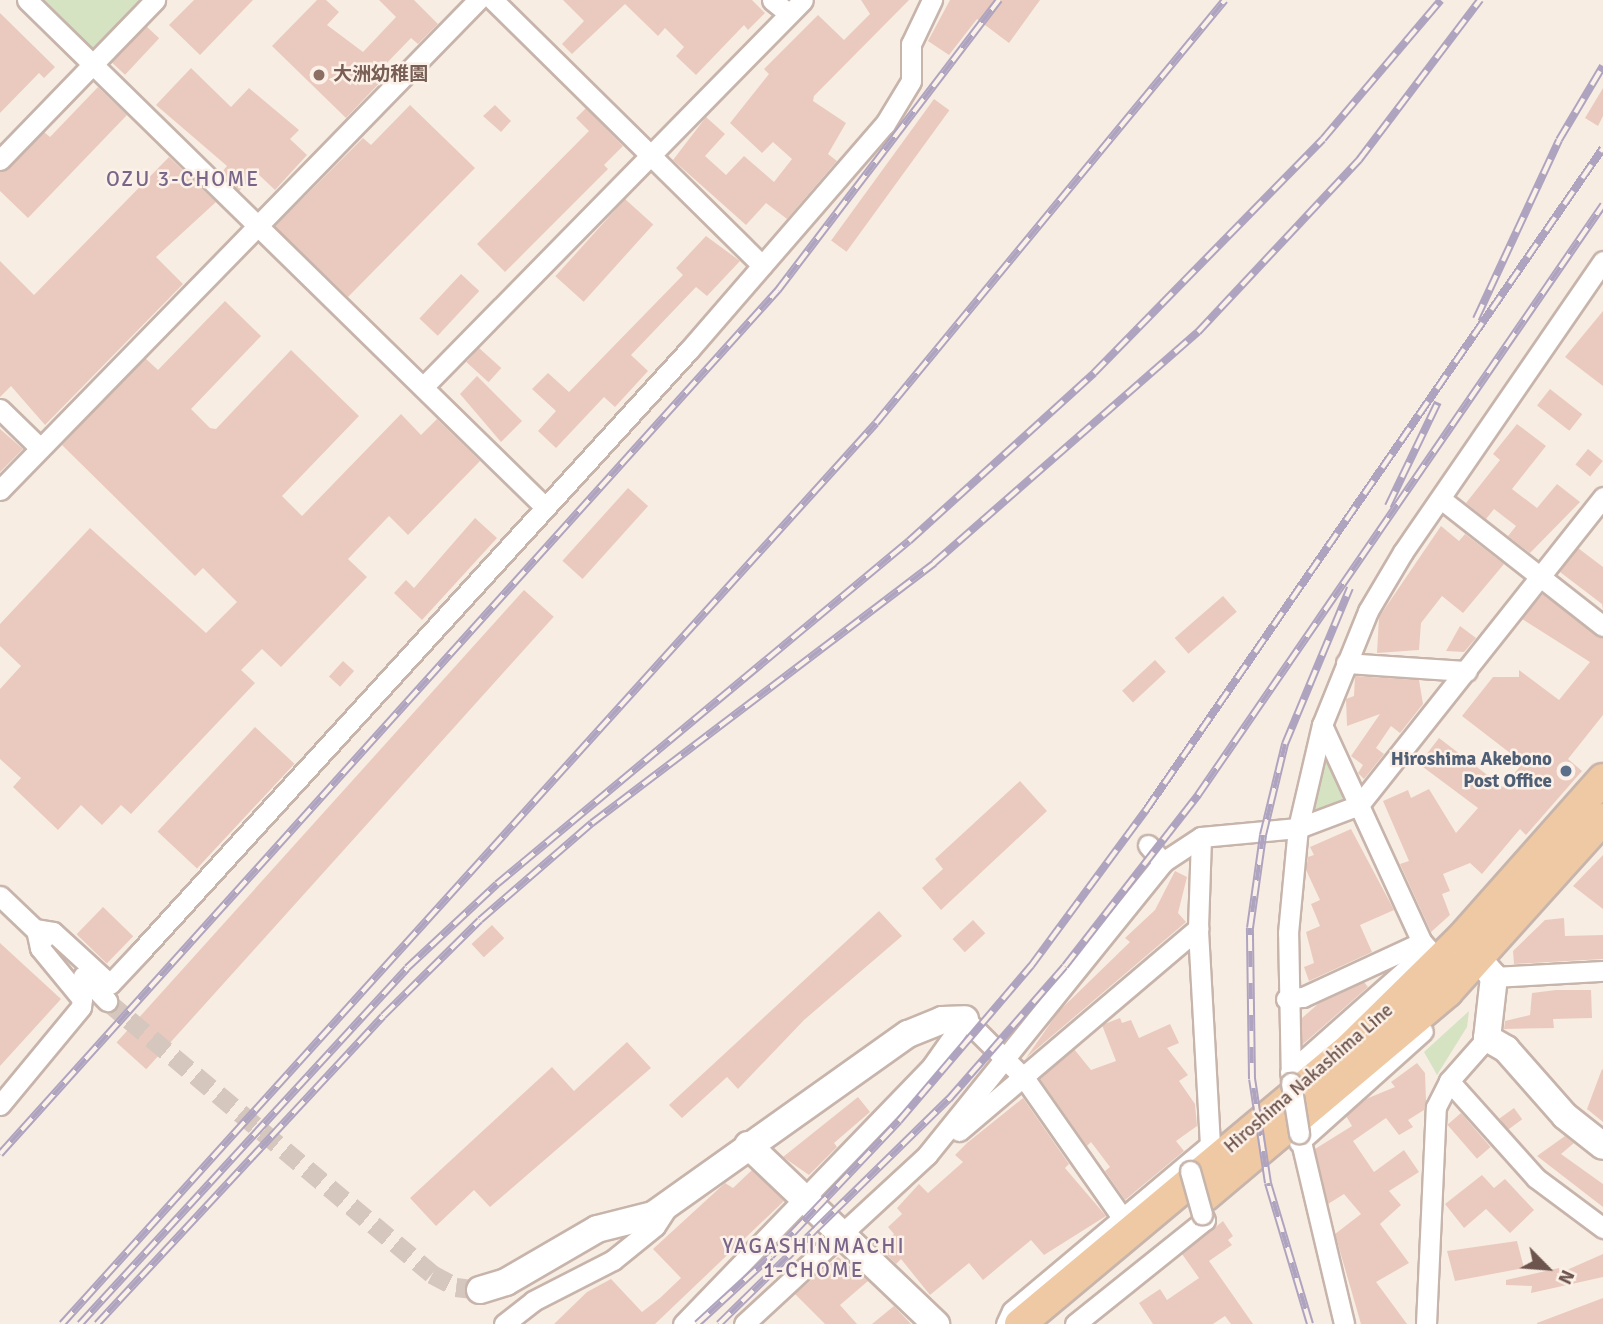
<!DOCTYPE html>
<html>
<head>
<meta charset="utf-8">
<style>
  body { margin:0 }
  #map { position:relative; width:1603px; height:1324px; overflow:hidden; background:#f8ede3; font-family:Signika,"Noto Sans JP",sans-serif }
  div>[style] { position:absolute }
  .green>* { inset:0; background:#d5e3c3 }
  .building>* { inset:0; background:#eacabe; transform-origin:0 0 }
  .street-tunnel>* { height:19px; margin-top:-9.5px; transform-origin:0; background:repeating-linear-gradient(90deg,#d5c7bd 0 19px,transparent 0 29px) }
  .roads { filter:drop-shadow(2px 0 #c7b4ab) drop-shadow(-2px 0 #c7b4ab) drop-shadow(0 2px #c7b4ab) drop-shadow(0 -2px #c7b4ab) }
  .street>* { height:19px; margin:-9.5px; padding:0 9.5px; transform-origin:9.5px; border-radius:9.5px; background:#fff }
  .secondary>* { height:26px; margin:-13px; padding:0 13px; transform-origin:13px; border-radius:13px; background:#fff }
  .primary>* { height:30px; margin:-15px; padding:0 15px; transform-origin:15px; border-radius:15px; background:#efc9a3 }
  .rail>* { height:8px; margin-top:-4px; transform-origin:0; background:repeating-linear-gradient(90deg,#fcf1e8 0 16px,#afa4bf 0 32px); box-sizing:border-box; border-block:2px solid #afa4bf }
  .bridges { filter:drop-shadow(2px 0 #c7b4ab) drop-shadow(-2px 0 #c7b4ab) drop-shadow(0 2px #c7b4ab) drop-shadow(0 -2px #c7b4ab) }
  .street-bridge>* { height:19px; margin:-9.5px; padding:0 9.5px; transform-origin:9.5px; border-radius:9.5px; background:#fff }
  .dots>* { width:19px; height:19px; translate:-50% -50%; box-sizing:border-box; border:4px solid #fcf1e8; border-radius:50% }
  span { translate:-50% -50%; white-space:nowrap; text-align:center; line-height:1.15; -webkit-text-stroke:5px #fcf1e8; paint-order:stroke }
  .education-label { font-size:19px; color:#785e54; font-weight:700 }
  .left { translate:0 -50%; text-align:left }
  .service-label { font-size:19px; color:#4e5e75; font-weight:700 }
  .right { translate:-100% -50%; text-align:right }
  .street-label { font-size:19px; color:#6d544c }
  .neighbourhood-label { font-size:21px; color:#786589; letter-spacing:2px }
  .north { position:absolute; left:1512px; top:1233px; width:70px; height:70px; -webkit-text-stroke:5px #fcf1e8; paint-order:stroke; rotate:115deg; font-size:19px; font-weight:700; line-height:28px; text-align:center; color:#6d544c }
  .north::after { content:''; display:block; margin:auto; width:24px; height:32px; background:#6d544c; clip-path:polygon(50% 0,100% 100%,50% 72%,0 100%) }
</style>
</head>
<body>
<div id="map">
  <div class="green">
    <i style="clip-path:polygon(38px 0,147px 0,97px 51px,87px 49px)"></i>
    <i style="clip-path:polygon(1322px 763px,1330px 763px,1344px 794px,1341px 803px,1316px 810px,1312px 806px)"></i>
    <i style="clip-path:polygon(1469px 1011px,1467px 1027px,1437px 1075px,1424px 1052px)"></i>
  </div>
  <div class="building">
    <i style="clip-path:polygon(194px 0,253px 0,200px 55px,169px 25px)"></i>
    <i style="clip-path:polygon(317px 0,326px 0,339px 12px,327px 25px,363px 52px,396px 17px,379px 0,414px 0,438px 24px,418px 44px,411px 38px,381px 69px,387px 75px,346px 118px,272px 46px)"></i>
    <i style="clip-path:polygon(563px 0,752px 0,765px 13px,748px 30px,744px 25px,696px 75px,676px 56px,684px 47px,665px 28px,658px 36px,625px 4px,572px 54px,562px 44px,584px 21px)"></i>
    <i style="clip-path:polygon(861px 0,909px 0,814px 96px,813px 101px,846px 123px,828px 154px,837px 161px,787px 219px,766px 203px,746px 225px,673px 160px,706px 117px,725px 134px,705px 156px,726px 175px,744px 156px,774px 182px,792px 159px,773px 142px,762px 153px,730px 123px,769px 74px,764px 69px,818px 15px,844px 40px,870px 14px)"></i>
    <i style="clip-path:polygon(950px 0,1040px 0,1009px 43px,977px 19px,949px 55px,928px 41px)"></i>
    <i style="clip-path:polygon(0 13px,55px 67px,44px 78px,39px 73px,0 113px)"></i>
    <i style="left:146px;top:26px;width:18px;height:50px;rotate:43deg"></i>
    <i style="clip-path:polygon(191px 68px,231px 107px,249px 88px,299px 130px,290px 139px,307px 155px,275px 190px,257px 173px,239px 191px,221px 173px,227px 166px,156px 105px)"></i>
    <i style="clip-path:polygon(98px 87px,127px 115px,28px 218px,0 191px,0 172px,44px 132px,50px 137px)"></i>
    <i style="clip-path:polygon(1603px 88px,1603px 116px,1598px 126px,1585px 118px)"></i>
    <i style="left:934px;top:99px;width:19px;height:175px;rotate:36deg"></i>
    <i style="clip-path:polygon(410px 105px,475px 168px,348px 297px,275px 226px,363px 138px,371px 145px)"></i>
    <i style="clip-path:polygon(495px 105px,511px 121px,501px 132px,483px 116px)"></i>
    <i style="clip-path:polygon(586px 108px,623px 146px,604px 165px,608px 169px,505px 272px,477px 244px,589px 131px,576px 118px)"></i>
    <i style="clip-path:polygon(169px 157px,216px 202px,156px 257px,183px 284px,45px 425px,11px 386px,0 397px,0 261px,34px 295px)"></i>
    <i style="left:625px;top:199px;width:38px;height:104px;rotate:42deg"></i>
    <i style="clip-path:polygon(706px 236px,740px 261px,707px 296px,696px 287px,631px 355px,648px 371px,615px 407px,604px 397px,556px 448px,538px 431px,556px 411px,532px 389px,548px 373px,569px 392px,683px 275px,676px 268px)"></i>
    <i style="left:461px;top:274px;width:25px;height:61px;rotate:43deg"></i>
    <i style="clip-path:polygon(225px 301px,261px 336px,191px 409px,210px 428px,216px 429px,291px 350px,359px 416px,282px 496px,302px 516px,401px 414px,421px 435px,437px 419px,480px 461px,408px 535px,389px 516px,348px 559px,367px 577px,281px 667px,262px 649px,241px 670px,255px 683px,131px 814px,121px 805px,102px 825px,81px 805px,58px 830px,13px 787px,21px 778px,0 759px,0 689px,21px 666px,0 646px,0 624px,90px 528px,206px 633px,237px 602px,203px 568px,195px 576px,62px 445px,145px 358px,158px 370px)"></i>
    <i style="clip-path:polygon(1603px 311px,1603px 386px,1565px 357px)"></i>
    <i style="left:479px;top:348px;width:30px;height:19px;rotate:42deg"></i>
    <i style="clip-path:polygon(477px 376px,522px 421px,501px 442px,460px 394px)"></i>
    <i style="left:1550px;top:389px;width:41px;height:21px;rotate:38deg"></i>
    <i style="clip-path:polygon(1517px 424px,1546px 446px,1512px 489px,1537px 508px,1557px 484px,1580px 502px,1530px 553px,1508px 536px,1516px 526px,1494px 509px,1486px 519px,1466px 503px,1500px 460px,1493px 454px)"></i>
    <i style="clip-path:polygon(0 429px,23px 449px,0 472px)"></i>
    <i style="left:1588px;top:449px;width:19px;height:20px;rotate:39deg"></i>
    <i style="left:628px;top:488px;width:27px;height:98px;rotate:42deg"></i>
    <i style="clip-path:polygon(475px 518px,497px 538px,422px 620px,394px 593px,406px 580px,414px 588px)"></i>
    <i style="clip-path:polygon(1441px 526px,1459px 541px,1465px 534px,1504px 564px,1463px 613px,1442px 596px,1421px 623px,1419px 650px,1377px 653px,1379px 617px)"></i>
    <i style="clip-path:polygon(1578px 548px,1603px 567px,1603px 610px,1602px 604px,1560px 572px)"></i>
    <i style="left:524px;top:590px;width:40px;height:609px;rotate:42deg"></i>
    <i style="clip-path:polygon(1543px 594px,1603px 638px,1603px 715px,1568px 759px,1582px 771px,1526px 835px,1520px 829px,1482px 874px,1470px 863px,1443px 874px,1450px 891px,1442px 894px,1450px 915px,1431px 932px,1400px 864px,1409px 861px,1383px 801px,1408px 790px,1411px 798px,1429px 789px,1456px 833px,1478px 808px,1419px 764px,1439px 738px,1503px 787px,1523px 763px,1462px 716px,1493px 677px,1519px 677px,1519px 670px,1559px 700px,1590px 662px,1522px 619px)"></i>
    <i style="left:1223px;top:596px;width:21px;height:64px;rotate:49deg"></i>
    <i style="clip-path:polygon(1460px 626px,1476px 638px,1464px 652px,1446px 651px)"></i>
    <i style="left:1155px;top:660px;width:16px;height:45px;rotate:47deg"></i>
    <i style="left:343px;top:661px;width:15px;height:21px;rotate:42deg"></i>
    <i style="clip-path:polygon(1355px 676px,1419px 680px,1423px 704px,1400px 733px,1391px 726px,1376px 748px,1384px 754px,1364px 779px,1358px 773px,1363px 765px,1351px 756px,1380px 714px,1347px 726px,1346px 699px,1354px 696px)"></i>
    <i style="left:255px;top:727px;width:54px;height:143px;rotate:43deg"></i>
    <i style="clip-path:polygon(1020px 781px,1047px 811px,941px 910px,922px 888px,943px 869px,935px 859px)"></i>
    <i style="clip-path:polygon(1351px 829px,1394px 910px,1360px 925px,1372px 952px,1309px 981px,1304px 967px,1314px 963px,1306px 932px,1320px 926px,1311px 904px,1320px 900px,1306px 870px,1308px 857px,1314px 855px,1310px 847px)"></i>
    <i style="clip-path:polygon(1603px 855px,1603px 909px,1573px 886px)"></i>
    <i style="clip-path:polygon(1175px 871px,1187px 877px,1178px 913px,1186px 922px,1026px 1058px,1059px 1011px,1130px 942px,1125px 938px,1155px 910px)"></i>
    <i style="left:103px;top:907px;width:42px;height:38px;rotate:44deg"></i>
    <i style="clip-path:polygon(879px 911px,902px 936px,804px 1020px,738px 1089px,727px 1077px,682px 1118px,669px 1105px)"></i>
    <i style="clip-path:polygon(1564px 918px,1565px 936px,1603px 935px,1603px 959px,1514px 964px,1513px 951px,1545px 920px)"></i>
    <i style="left:973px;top:920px;width:18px;height:28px;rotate:47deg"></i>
    <i style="left:492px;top:925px;width:18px;height:28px;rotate:47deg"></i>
    <i style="clip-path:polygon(0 943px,61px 999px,0 1066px)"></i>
    <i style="clip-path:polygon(1364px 982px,1368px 987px,1302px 1045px,1302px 1018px,1318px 1004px)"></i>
    <i style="clip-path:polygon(1556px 990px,1591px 990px,1592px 1018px,1553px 1019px,1554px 1028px,1504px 1029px,1505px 1021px,1530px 1015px,1532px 993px)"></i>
    <i style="clip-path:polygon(1120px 1018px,1122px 1023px,1131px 1020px,1139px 1038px,1170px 1024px,1179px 1043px,1167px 1048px,1188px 1075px,1179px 1081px,1195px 1104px,1197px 1126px,1176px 1141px,1184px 1151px,1125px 1200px,1105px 1171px,1110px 1167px,1091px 1142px,1087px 1146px,1040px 1079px,1074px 1049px,1091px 1070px,1116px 1061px,1102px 1025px)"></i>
    <i style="clip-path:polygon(627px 1042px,651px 1068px,490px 1207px,474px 1190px,436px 1226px,410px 1198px,552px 1067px,574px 1091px)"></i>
    <i style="clip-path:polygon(1417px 1063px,1425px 1073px,1426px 1101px,1424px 1110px,1408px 1120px,1413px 1127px,1399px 1135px,1386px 1118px,1353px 1141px,1374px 1172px,1404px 1150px,1419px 1172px,1389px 1191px,1401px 1205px,1380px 1224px,1409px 1263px,1376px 1282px,1407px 1324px,1361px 1324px,1335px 1234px,1361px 1214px,1344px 1194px,1328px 1204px,1315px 1149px,1352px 1126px,1346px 1116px,1366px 1099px,1395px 1087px,1391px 1082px)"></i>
    <i style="clip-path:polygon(1602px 1069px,1603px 1070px,1603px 1122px,1587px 1109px)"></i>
    <i style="clip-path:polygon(858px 1097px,870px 1112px,834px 1143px,837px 1147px,809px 1175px,783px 1157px)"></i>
    <i style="clip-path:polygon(1023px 1098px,1069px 1164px,1065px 1168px,1106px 1216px,1044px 1255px,1031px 1240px,983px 1280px,969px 1263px,930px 1295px,901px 1259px,896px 1264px,885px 1253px,889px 1250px,883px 1244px,894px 1234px,888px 1227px,902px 1214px,897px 1208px,919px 1184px,928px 1193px,963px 1162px,955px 1155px,967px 1143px)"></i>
    <i style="left:1514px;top:1108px;width:14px;height:18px;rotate:54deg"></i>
    <i style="left:1461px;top:1113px;width:45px;height:18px;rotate:49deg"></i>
    <i style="clip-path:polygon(1565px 1136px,1574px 1143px,1561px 1154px,1603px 1184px,1603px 1207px,1537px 1156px)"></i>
    <i style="clip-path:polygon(752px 1170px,784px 1201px,655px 1324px,554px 1324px,587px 1292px,611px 1279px,642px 1312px,660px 1298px,681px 1278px,653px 1249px,725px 1183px,733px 1188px)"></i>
    <i style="clip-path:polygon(1482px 1175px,1494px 1188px,1505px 1179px,1534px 1210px,1510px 1233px,1486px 1209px,1464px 1228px,1445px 1204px)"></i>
    <i style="clip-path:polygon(1223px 1221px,1233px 1236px,1228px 1240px,1232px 1245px,1209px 1261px,1253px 1324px,1231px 1324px,1225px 1316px,1213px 1324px,1153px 1324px,1139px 1303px,1160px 1289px,1167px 1300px,1199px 1278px,1182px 1254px)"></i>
    <i style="clip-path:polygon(1517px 1241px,1524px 1268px,1455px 1281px,1447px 1251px)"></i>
    <i style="clip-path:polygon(1603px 1254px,1603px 1277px,1531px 1293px,1532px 1286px,1506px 1285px,1506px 1280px,1559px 1268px,1560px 1273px)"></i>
    <i style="clip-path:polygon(838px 1257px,868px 1281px,840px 1305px,857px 1324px,825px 1324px,795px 1294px)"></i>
    <i style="clip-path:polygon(1603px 1298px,1603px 1324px,1537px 1324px,1537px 1323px)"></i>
    <i style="clip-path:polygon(894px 1306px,911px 1324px,872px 1324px)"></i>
  </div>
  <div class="street-tunnel">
    <i style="left:107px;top:1001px;width:424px;rotate:40deg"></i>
    <i style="left:432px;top:1274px;width:27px;rotate:28deg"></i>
    <i style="left:456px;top:1287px;width:24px;rotate:7deg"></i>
  </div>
  <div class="roads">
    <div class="street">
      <i style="left:27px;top:0;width:725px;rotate:44.39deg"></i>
      <i style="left:493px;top:0;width:378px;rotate:44.6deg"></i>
      <i style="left:772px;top:0;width:22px;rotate:39deg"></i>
      <i style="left:0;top:160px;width:223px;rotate:-45.9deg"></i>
      <i style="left:423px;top:387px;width:542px;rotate:-45.52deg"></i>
      <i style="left:0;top:409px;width:56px;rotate:44.3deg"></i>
      <i style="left:0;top:490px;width:685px;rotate:-45.71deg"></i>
      <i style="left:1441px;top:499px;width:206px;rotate:38.1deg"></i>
      <i style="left:1346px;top:663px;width:121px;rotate:3.8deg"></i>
      <i style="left:1322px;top:725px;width:239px;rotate:65.3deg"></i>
      <i style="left:1422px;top:942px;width:25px;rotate:48deg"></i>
      <i style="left:1148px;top:845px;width:23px;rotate:49deg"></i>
      <i style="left:0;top:896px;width:61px;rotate:43.7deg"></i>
      <i style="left:83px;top:976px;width:35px;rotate:46deg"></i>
      <i style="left:1494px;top:977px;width:109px;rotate:-3.2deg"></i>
      <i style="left:1286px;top:999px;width:17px;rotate:-7deg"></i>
      <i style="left:1303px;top:997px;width:131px;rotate:-24.8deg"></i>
      <i style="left:1290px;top:1072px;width:183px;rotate:-41.5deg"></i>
      <i style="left:1449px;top:1081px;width:130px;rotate:48.1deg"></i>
      <i style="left:1536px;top:1178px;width:84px;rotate:36.7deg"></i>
      <i style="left:1291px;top:1083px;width:150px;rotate:-91.1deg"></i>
      <i style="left:1288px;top:933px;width:105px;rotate:-84.6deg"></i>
      <i style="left:1298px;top:828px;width:106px;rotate:-76.9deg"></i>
      <i style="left:1322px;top:725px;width:123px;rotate:-68deg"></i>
      <i style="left:1368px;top:611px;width:69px;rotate:-59.3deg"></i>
      <i style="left:1403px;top:552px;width:353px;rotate:-55.5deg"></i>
      <i style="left:0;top:1105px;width:127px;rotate:-50.4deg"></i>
      <i style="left:81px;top:1007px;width:8px;rotate:-83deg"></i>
      <i style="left:82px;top:999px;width:66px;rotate:-129.5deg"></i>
      <i style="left:40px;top:948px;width:19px;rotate:-102deg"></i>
      <i style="left:36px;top:929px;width:17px;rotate:10deg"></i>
      <i style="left:53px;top:932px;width:77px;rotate:42.4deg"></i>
      <i style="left:110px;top:984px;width:45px;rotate:-46.8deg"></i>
      <i style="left:141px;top:951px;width:813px;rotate:-47.64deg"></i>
      <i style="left:689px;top:350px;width:299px;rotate:-49.1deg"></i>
      <i style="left:885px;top:124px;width:50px;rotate:-58.8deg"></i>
      <i style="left:911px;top:81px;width:37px;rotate:-90deg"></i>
      <i style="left:911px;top:44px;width:49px;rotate:-64.5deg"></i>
      <i style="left:959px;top:1131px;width:314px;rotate:-40.3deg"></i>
      <i style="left:1299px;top:1133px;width:196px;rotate:76.7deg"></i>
      <i style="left:1299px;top:1142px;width:166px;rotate:-41.8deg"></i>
      <i style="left:504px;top:1324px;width:37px;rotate:-38deg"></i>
      <i style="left:533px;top:1301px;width:90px;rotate:-27.1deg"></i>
      <i style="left:613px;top:1260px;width:54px;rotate:-39deg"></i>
      <i style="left:655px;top:1226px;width:20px;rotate:-57deg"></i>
      <i style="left:683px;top:1324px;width:359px;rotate:-46deg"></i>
      <i style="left:932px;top:1066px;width:57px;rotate:-54.9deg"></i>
      <i style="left:965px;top:1019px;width:85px;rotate:45deg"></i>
      <i style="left:1025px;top:1079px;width:167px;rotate:55deg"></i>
      <i style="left:744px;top:1324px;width:249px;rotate:-42.7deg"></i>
      <i style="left:927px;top:1155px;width:376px;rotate:-51.1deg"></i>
      <i style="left:1163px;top:862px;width:45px;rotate:-33.3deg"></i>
      <i style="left:1201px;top:837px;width:97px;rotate:-5.3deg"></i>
      <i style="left:1298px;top:828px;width:65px;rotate:-20.7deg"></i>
      <i style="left:1359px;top:805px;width:393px;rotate:-51.6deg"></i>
      <i style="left:1006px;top:1324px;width:14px;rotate:-65deg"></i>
      <i style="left:1012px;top:1311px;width:258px;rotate:-40deg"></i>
      <i style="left:1210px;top:1145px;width:217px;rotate:-93.2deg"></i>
      <i style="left:1198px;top:928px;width:91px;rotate:-88.1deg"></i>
      <i style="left:1075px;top:1324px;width:166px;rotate:-38.7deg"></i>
      <i style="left:1205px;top:1220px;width:7px;rotate:-117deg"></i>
      <i style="left:1426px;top:1324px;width:217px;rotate:-87.4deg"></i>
      <i style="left:1436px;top:1107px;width:29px;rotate:-63deg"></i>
      <i style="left:1449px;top:1081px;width:57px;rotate:-48.5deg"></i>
    </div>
    <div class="secondary">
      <i style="left:1464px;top:943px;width:45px;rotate:48.6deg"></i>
      <i style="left:1494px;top:977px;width:61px;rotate:96.5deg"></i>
      <i style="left:1487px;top:1038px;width:22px;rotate:30deg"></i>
      <i style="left:1506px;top:1049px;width:89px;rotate:48.6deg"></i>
      <i style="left:1565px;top:1116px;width:48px;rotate:38.3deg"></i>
      <i style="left:748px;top:1145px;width:260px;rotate:43.6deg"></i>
      <i style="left:480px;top:1290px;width:27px;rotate:-17deg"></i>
      <i style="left:506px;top:1282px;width:105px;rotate:-30.2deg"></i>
      <i style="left:597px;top:1229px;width:58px;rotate:-14deg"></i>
      <i style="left:653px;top:1215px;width:313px;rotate:-35.4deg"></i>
      <i style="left:908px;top:1034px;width:37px;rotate:-22deg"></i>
      <i style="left:942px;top:1020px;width:23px;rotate:-2deg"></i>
    </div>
    <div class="primary">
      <i style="left:1205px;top:1196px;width:317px;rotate:-40.1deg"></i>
      <i style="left:1447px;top:992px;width:233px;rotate:-48deg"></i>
      <i style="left:1020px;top:1324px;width:433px;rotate:-39.9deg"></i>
      <i style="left:1352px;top:1046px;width:153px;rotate:-44.5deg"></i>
      <i style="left:1461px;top:939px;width:214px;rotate:-48.4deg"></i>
    </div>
  </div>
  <div class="rail">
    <i style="left:1476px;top:319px;width:197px;rotate:-65.1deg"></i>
    <i style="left:1559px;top:140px;width:86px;rotate:-59.3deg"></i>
    <i style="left:1388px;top:506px;width:115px;rotate:-64.3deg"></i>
    <i style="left:0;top:1154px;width:1163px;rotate:-48deg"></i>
    <i style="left:778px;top:290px;width:365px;rotate:-52.7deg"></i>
    <i style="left:62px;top:1324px;width:1214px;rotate:-47.9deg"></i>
    <i style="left:876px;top:423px;width:548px;rotate:-50.48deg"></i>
    <i style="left:80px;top:1324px;width:483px;rotate:-47.4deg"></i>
    <i style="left:407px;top:968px;width:123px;rotate:-43deg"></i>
    <i style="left:497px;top:884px;width:536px;rotate:-39.78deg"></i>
    <i style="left:909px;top:541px;width:250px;rotate:-42.2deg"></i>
    <i style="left:1094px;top:373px;width:327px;rotate:-45.6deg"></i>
    <i style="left:1323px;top:139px;width:182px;rotate:-49.7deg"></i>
    <i style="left:97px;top:1324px;width:420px;rotate:-47.1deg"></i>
    <i style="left:383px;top:1016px;width:136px;rotate:-44.7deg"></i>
    <i style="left:480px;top:920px;width:148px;rotate:-40.9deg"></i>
    <i style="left:592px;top:823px;width:430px;rotate:-37.2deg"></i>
    <i style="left:934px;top:563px;width:351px;rotate:-41.2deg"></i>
    <i style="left:1198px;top:332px;width:236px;rotate:-46.9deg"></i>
    <i style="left:1359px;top:160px;width:201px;rotate:-52.9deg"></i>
    <i style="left:697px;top:1324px;width:100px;rotate:-42.6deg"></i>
    <i style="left:771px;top:1256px;width:186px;rotate:-46.5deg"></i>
    <i style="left:899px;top:1121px;width:204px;rotate:-49.6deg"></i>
    <i style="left:1031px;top:966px;width:194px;rotate:-53.6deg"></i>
    <i style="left:1146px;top:810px;width:804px;rotate:-55.38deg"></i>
    <i style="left:719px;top:1324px;width:322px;rotate:-44.4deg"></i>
    <i style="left:949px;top:1099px;width:176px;rotate:-48.9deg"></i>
    <i style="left:1065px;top:966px;width:217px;rotate:-52.1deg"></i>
    <i style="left:1198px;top:795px;width:716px;rotate:-55.53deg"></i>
    <i style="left:1310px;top:1324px;width:147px;rotate:-106.6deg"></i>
    <i style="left:1268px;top:1183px;width:105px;rotate:-98.7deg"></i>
    <i style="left:1252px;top:1079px;width:151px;rotate:-90.8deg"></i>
    <i style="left:1250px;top:928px;width:94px;rotate:-82deg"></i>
    <i style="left:1263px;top:835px;width:94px;rotate:-76.4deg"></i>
    <i style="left:1285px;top:744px;width:169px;rotate:-67.4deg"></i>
  </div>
  <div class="bridges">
    <div class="street-bridge">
      <i style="left:1291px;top:1083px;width:51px;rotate:80.9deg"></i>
      <i style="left:1190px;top:1171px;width:45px;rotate:74.4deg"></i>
    </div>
  </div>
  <div class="dots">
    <i style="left:319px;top:75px;background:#8d6e63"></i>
    <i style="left:1566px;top:771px;background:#5c6f8a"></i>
  </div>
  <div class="education-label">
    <span class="left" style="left:333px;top:75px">大洲幼稚園</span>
  </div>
  <div class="service-label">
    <span class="right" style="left:1552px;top:771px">Hiroshima Akebono<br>Post Office</span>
  </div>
  <div class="street-label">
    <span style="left:1309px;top:1079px;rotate:-41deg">Hiroshima Nakashima Line</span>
  </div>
  <div class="neighbourhood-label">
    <span style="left:183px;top:179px">OZU 3-CHOME</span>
    <span style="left:814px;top:1258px">YAGASHINMACHI<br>1-CHOME</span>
  </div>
  <div class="north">N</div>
</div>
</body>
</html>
